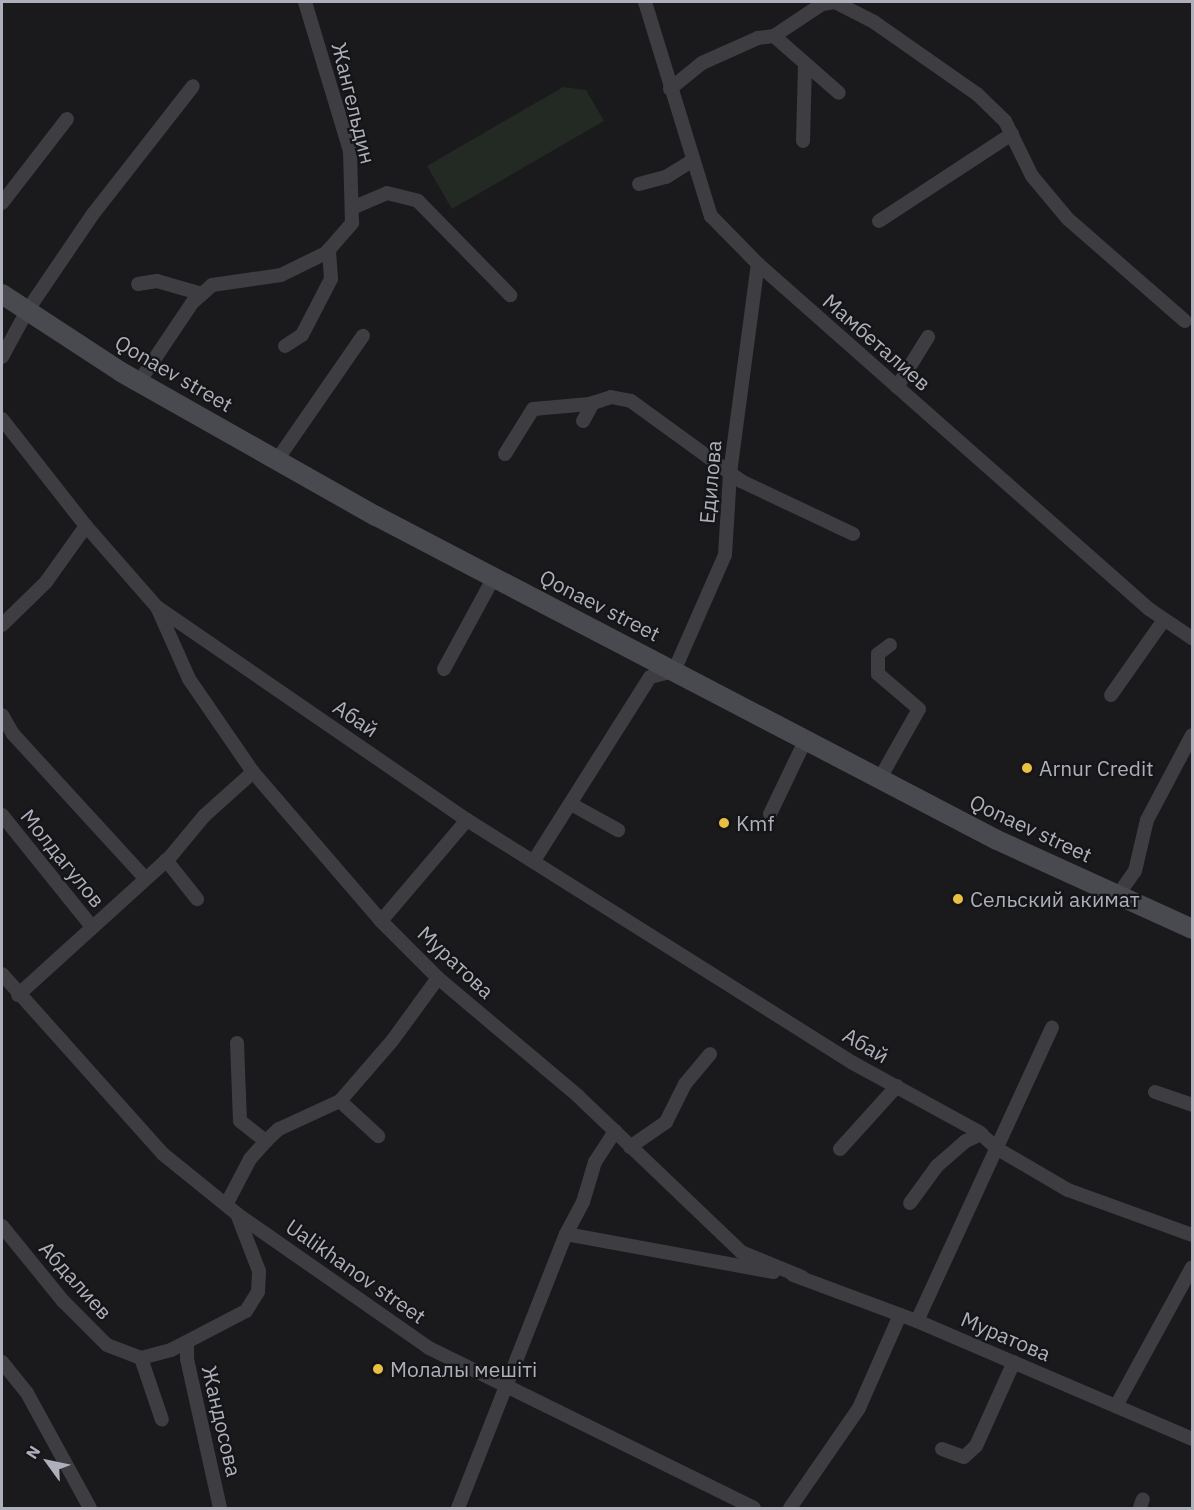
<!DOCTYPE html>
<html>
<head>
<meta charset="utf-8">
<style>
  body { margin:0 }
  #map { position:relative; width:1194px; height:1510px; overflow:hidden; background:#1a1a1c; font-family:"IBM Plex Sans",sans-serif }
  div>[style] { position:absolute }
  .green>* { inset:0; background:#222a23 }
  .minor>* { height:14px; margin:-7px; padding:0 7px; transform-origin:7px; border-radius:7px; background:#3d3d42 }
  .secondary>* { height:20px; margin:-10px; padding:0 10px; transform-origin:10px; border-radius:10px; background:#494a50 }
  .dots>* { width:16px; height:16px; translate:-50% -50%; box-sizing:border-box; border:3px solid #151417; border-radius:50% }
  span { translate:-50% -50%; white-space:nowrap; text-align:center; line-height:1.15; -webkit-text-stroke:4.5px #151417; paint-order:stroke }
  .street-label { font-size:21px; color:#adb0ba }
  .poi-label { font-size:21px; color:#adb0ba }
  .left { translate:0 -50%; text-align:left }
  .frame { position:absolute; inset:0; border:3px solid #adb0ba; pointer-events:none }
  .north { position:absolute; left:18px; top:1432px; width:60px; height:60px; -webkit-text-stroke:4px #151417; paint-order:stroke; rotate:303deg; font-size:16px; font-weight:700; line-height:24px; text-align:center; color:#adb0ba }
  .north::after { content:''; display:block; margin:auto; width:21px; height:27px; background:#adb0ba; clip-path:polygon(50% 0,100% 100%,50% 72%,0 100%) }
</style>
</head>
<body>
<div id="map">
  <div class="green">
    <i style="clip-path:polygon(563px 87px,586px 90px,604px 121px,452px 209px,427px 166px)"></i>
  </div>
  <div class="minor">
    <i style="left:645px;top:2px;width:224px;rotate:72.9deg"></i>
    <i style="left:711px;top:216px;width:67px;rotate:45.6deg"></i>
    <i style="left:758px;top:264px;width:521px;rotate:41.42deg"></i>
    <i style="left:1149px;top:609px;width:52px;rotate:34deg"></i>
    <i style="left:835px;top:2px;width:44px;rotate:27.1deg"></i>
    <i style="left:874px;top:22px;width:126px;rotate:35deg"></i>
    <i style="left:977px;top:94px;width:39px;rotate:44deg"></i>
    <i style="left:1005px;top:121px;width:61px;rotate:63.9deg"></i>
    <i style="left:1032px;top:176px;width:56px;rotate:50.1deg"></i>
    <i style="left:1068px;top:219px;width:155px;rotate:41.1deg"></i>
    <i style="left:774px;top:36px;width:86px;rotate:41.2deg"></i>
    <i style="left:670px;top:89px;width:41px;rotate:-39.1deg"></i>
    <i style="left:702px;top:63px;width:61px;rotate:-24.1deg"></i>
    <i style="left:758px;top:38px;width:16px;rotate:-7deg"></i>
    <i style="left:774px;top:36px;width:58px;rotate:-33.7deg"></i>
    <i style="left:822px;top:4px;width:13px;rotate:-9deg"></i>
    <i style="left:803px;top:141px;width:75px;rotate:-88.5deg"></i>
    <i style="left:639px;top:184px;width:28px;rotate:-15deg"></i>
    <i style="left:666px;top:177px;width:31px;rotate:-32deg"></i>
    <i style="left:2px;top:203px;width:106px;rotate:-52.3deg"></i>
    <i style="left:352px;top:208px;width:38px;rotate:-23deg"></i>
    <i style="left:387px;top:193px;width:32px;rotate:14deg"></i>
    <i style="left:418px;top:201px;width:132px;rotate:45.6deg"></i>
    <i style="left:879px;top:221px;width:159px;rotate:-33.2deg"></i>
    <i style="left:138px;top:284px;width:19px;rotate:-9deg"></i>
    <i style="left:157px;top:281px;width:47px;rotate:16.1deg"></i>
    <i style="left:285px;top:346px;width:20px;rotate:-33deg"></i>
    <i style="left:302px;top:335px;width:63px;rotate:-62.6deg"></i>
    <i style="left:331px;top:279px;width:30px;rotate:-94deg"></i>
    <i style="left:2px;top:357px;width:52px;rotate:-61.5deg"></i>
    <i style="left:27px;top:311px;width:117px;rotate:-55.8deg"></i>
    <i style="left:93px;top:214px;width:162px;rotate:-52deg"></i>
    <i style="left:139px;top:382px;width:95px;rotate:-56.1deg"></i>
    <i style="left:192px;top:303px;width:27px;rotate:-42deg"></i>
    <i style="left:212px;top:285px;width:70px;rotate:-8.2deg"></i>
    <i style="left:281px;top:275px;width:50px;rotate:-26.1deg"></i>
    <i style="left:326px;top:253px;width:40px;rotate:-49deg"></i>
    <i style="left:352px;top:223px;width:72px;rotate:-91.6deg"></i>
    <i style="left:350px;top:151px;width:156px;rotate:-106.8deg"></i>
    <i style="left:897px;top:387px;width:59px;rotate:-58.2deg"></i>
    <i style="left:2px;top:419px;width:136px;rotate:51.9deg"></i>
    <i style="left:86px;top:526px;width:108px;rotate:48.8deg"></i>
    <i style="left:157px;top:607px;width:376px;rotate:34.5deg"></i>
    <i style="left:467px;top:820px;width:456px;rotate:32.2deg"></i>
    <i style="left:853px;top:1063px;width:144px;rotate:28.7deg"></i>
    <i style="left:979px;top:1132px;width:23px;rotate:43deg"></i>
    <i style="left:996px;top:1148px;width:83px;rotate:30.3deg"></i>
    <i style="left:1068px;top:1190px;width:132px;rotate:19.9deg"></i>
    <i style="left:583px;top:421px;width:21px;rotate:-61deg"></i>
    <i style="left:505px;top:454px;width:53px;rotate:-58.1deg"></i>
    <i style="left:533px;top:409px;width:57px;rotate:-5deg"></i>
    <i style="left:590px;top:404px;width:22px;rotate:-18deg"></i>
    <i style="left:611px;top:397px;width:20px;rotate:11deg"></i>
    <i style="left:631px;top:401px;width:136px;rotate:36deg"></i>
    <i style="left:741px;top:481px;width:124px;rotate:25.3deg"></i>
    <i style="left:277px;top:460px;width:151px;rotate:-55.3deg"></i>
    <i style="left:157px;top:607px;width:79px;rotate:66deg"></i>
    <i style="left:189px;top:679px;width:113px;rotate:55.5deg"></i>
    <i style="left:253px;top:772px;width:196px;rotate:49.3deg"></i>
    <i style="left:381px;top:921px;width:81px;rotate:45deg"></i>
    <i style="left:438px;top:978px;width:183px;rotate:40.1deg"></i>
    <i style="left:578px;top:1096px;width:226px;rotate:43.7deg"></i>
    <i style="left:741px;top:1252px;width:66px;rotate:22.3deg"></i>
    <i style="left:2px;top:625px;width:62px;rotate:-44.3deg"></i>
    <i style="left:46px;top:582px;width:69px;rotate:-54.5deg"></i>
    <i style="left:444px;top:669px;width:105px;rotate:-61.5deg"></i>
    <i style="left:1111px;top:695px;width:92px;rotate:-54.8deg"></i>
    <i style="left:2px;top:715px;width:22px;rotate:60deg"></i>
    <i style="left:13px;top:734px;width:195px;rotate:47.5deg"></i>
    <i style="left:879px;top:780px;width:81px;rotate:-60.6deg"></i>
    <i style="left:919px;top:709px;width:54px;rotate:-139.5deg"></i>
    <i style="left:878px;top:674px;width:20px;rotate:-90deg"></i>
    <i style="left:878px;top:654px;width:15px;rotate:-37deg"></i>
    <i style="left:571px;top:804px;width:54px;rotate:29deg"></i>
    <i style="left:770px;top:814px;width:81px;rotate:-64.4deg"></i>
    <i style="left:2px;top:815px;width:144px;rotate:51.2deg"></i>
    <i style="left:535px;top:859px;width:215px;rotate:-57.7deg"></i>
    <i style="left:650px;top:677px;width:25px;rotate:-14deg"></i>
    <i style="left:674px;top:671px;width:127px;rotate:-66.3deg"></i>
    <i style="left:725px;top:555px;width:82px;rotate:-86.5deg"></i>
    <i style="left:730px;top:473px;width:211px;rotate:-82.4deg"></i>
    <i style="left:166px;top:860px;width:50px;rotate:51.5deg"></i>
    <i style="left:1118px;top:895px;width:29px;rotate:-55deg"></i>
    <i style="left:1135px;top:871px;width:52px;rotate:-76.8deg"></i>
    <i style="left:1147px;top:820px;width:96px;rotate:-62.1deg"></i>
    <i style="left:381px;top:921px;width:133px;rotate:-49.6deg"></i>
    <i style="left:2px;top:974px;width:241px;rotate:48.2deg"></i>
    <i style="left:163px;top:1154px;width:95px;rotate:39deg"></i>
    <i style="left:237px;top:1214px;width:234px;rotate:34.9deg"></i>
    <i style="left:429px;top:1348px;width:362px;rotate:26.2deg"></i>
    <i style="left:18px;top:995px;width:205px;rotate:-42.2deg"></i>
    <i style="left:170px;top:857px;width:53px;rotate:-50.3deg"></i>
    <i style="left:204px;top:816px;width:66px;rotate:-41.9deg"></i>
    <i style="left:237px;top:1043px;width:78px;rotate:87.8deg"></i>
    <i style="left:240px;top:1121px;width:33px;rotate:38deg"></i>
    <i style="left:1155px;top:1092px;width:39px;rotate:19deg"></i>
    <i style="left:340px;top:1101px;width:52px;rotate:42.6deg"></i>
    <i style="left:630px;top:1147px;width:44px;rotate:-34.8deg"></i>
    <i style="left:666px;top:1122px;width:42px;rotate:-63.4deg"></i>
    <i style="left:685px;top:1084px;width:39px;rotate:-50deg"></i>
    <i style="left:840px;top:1149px;width:85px;rotate:-47.9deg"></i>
    <i style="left:910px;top:1203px;width:46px;rotate:-53.9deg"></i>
    <i style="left:937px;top:1166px;width:38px;rotate:-41deg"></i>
    <i style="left:966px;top:1141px;width:17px;rotate:-25deg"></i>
    <i style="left:226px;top:1205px;width:52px;rotate:-62.4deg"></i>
    <i style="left:250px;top:1159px;width:24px;rotate:-48deg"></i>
    <i style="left:266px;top:1141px;width:18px;rotate:-43deg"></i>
    <i style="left:279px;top:1129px;width:67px;rotate:-24.7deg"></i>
    <i style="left:340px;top:1101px;width:79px;rotate:-49.1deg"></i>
    <i style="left:392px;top:1041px;width:78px;rotate:-53.9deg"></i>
    <i style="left:2px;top:1226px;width:97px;rotate:50.9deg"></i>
    <i style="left:63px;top:1301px;width:62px;rotate:45deg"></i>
    <i style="left:107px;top:1345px;width:36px;rotate:21deg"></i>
    <i style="left:141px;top:1358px;width:31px;rotate:-15deg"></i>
    <i style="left:171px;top:1350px;width:85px;rotate:-27.5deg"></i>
    <i style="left:246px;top:1311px;width:22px;rotate:-58deg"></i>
    <i style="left:258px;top:1292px;width:21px;rotate:-87deg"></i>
    <i style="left:259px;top:1271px;width:61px;rotate:-111.1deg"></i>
    <i style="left:566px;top:1234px;width:211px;rotate:10.4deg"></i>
    <i style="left:793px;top:1275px;width:132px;rotate:20.4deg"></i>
    <i style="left:917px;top:1321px;width:299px;rotate:23.2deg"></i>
    <i style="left:917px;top:1321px;width:323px;rotate:-65.3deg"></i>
    <i style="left:187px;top:1342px;width:17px;rotate:90deg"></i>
    <i style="left:187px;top:1359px;width:153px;rotate:77.5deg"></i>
    <i style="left:141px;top:1358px;width:65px;rotate:71.3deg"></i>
    <i style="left:2px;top:1362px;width:40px;rotate:51deg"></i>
    <i style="left:27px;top:1393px;width:131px;rotate:61.3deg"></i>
    <i style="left:1116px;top:1406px;width:158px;rotate:-61.3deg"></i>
    <i style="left:942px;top:1449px;width:23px;rotate:20deg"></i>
    <i style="left:964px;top:1457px;width:16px;rotate:-43deg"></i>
    <i style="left:976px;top:1446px;width:92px;rotate:-65.7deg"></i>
    <i style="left:458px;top:1508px;width:295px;rotate:-68.5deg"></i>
    <i style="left:566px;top:1234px;width:36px;rotate:-62deg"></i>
    <i style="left:583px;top:1202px;width:42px;rotate:-73.3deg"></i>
    <i style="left:595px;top:1162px;width:37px;rotate:-57deg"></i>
    <i style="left:790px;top:1508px;width:121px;rotate:-55.4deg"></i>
    <i style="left:859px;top:1408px;width:102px;rotate:-66.2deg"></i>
    <i style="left:1140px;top:1508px;width:9px;rotate:-72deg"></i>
  </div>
  <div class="secondary">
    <i style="left:2px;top:294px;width:142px;rotate:33.2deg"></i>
    <i style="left:121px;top:372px;width:293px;rotate:29.5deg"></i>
    <i style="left:376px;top:516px;width:700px;rotate:27.55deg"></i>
    <i style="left:997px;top:840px;width:214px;rotate:24.5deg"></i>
  </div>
  <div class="dots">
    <i style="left:1027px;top:768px;background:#e9bf44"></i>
    <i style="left:724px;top:823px;background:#e9bf44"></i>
    <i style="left:958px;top:899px;background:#e9bf44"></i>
    <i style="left:378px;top:1369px;background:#e9bf44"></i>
  </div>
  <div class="street-label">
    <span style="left:354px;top:103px;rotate:76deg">Жангельдин</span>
    <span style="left:877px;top:342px;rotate:41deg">Мамбеталиев</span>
    <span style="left:174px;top:373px;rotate:30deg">Qonaev street</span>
    <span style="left:710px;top:482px;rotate:-85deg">Едилова</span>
    <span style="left:600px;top:605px;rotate:27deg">Qonaev street</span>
    <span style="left:356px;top:718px;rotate:34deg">Абай</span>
    <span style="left:1031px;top:828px;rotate:25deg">Qonaev street</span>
    <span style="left:63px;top:858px;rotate:51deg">Молдагулов</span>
    <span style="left:456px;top:962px;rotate:43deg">Муратова</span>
    <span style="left:866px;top:1045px;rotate:30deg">Абай</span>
    <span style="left:356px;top:1271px;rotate:35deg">Ualikhanov street</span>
    <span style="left:76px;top:1280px;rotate:48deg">Абдалиев</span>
    <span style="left:1006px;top:1336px;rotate:23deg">Муратова</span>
    <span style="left:222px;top:1421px;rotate:77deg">Жандосова</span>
  </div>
  <div class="poi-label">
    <span class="left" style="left:1039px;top:768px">Arnur Credit</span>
    <span class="left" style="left:736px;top:823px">Kmf</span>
    <span class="left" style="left:970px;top:899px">Сельский акимат</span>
    <span class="left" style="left:390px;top:1369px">Молалы мешіті</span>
  </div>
  <div class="frame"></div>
  <div class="north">N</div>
</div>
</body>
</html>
